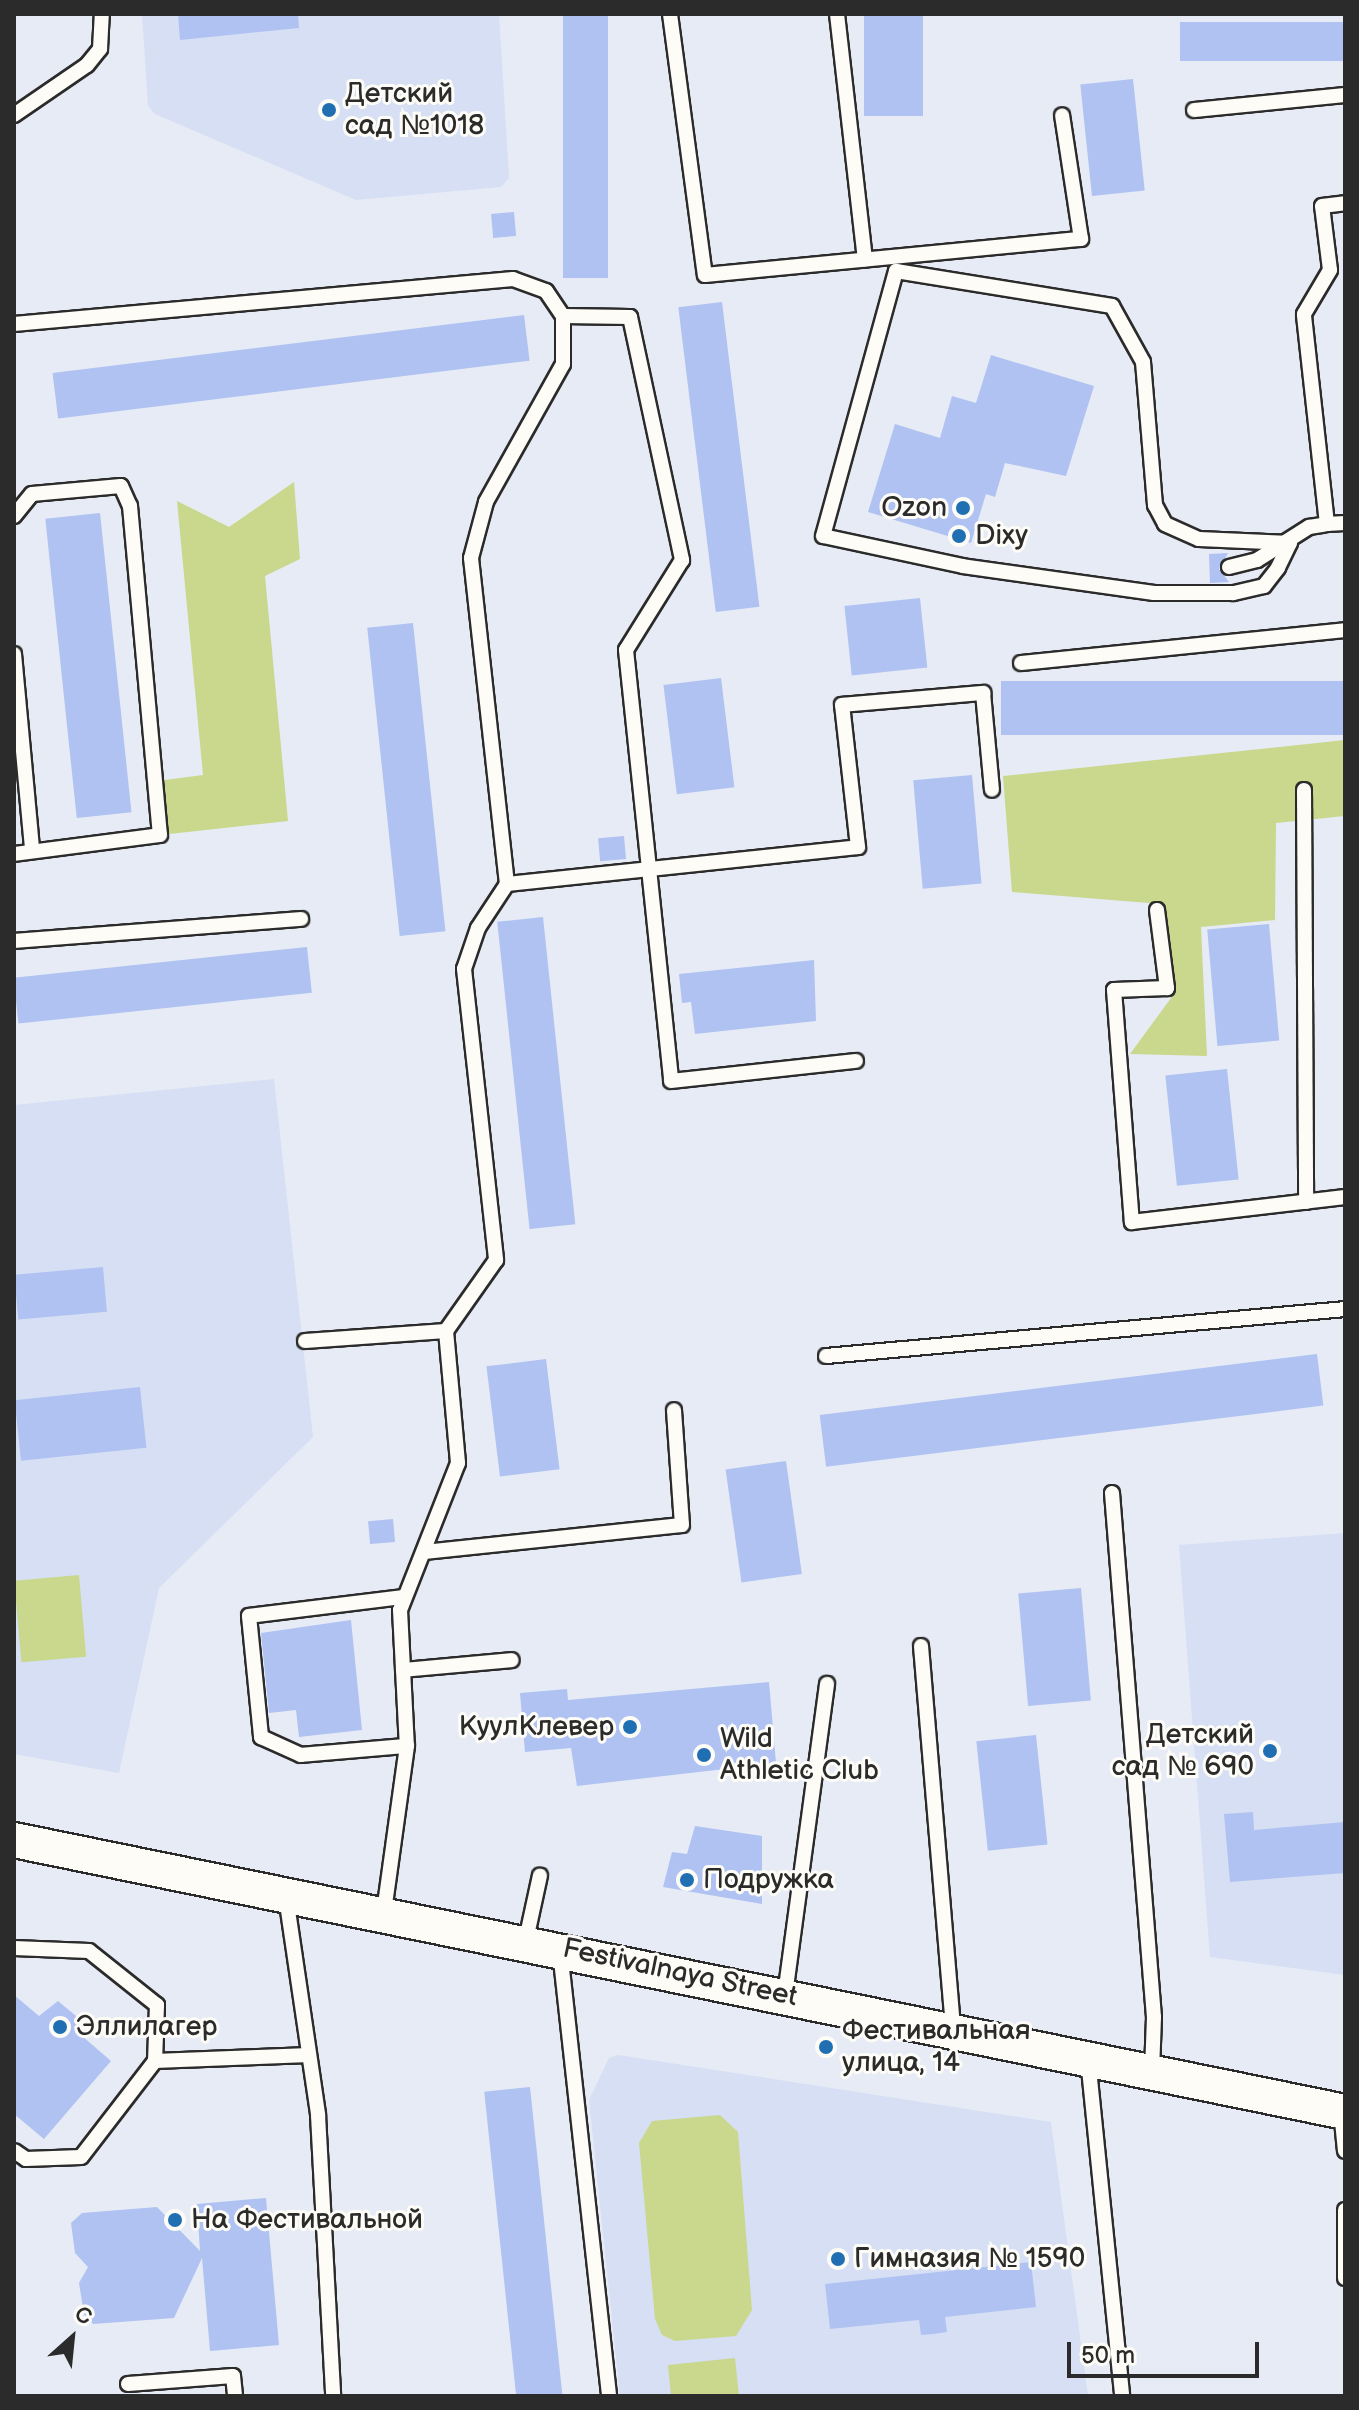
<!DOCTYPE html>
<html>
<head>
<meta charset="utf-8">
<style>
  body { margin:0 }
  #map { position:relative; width:1359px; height:2410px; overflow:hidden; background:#e6ebf5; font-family:"Balsamiq Sans",sans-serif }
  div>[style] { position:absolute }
  .built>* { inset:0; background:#d6dff4 }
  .green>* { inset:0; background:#c9d88c; transform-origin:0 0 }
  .building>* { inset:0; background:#afc2f1; transform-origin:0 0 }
  .roads { filter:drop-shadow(2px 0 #2b2b2b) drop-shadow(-2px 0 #2b2b2b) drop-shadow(0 2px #2b2b2b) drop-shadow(0 -2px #2b2b2b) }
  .service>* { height:14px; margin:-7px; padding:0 7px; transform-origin:7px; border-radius:7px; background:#fdfcf7 }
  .tertiary>* { height:34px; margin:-17px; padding:0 17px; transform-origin:17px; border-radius:17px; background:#fdfcf7 }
  .dots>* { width:22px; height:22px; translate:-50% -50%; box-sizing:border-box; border:4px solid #fdfcf7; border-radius:50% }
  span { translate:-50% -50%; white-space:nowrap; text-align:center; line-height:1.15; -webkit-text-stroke:6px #fdfcf7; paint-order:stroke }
  .poi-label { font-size:28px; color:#2b2b2b }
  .left { translate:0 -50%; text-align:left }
  .right { translate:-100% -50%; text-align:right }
  .street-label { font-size:28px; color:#2b2b2b }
  .frame { position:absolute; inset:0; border:16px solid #2b2b2b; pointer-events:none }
  .north { position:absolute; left:32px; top:2298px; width:80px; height:80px; -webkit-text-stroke:6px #fdfcf7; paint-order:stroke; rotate:27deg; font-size:22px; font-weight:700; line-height:32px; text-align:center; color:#2b2b2b }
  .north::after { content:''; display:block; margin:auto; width:28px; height:36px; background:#2b2b2b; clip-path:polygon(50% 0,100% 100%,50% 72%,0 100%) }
  .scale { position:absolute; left:1067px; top:2342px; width:192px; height:36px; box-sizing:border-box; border:4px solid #2b2b2b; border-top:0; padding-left:10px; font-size:24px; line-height:28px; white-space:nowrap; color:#2b2b2b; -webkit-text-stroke:6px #fdfcf7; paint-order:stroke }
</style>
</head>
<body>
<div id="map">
  <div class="built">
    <i style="clip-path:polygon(142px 14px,499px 14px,509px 178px,501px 187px,356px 200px,155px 114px,148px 106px)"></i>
    <i style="clip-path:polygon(274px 1079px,313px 1437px,159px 1588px,119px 1773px,14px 1754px,14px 1105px)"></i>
    <i style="clip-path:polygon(1345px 1533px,1345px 1975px,1210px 1957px,1179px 1545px)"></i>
    <i style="clip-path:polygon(618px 2055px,1051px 2122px,1088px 2396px,620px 2396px,589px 2100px,609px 2058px)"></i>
  </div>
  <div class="green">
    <i style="clip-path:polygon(294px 482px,300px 559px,265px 576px,288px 821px,160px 835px,157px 781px,203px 775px,177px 501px,229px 527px)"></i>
    <i style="clip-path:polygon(1345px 740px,1345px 816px,1276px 823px,1275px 920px,1201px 927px,1207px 1056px,1130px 1054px,1171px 998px,1161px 904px,1012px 892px,1003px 776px)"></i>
    <i style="left:79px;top:1575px;width:82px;height:65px;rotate:85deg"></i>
    <i style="clip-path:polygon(720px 2115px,738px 2132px,752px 2310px,736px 2336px,675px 2341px,662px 2335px,655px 2319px,639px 2143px,652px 2121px)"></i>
    <i style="clip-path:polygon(735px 2358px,739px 2396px,671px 2396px,668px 2365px)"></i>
  </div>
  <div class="building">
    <i style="clip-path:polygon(178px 14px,298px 14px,299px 28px,180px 40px)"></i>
    <i style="left:563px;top:14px;width:45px;height:264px"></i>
    <i style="left:864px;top:14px;width:59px;height:102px"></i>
    <i style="left:1345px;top:22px;width:39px;height:165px;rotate:90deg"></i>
    <i style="left:1133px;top:79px;width:112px;height:53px;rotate:84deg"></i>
    <i style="left:514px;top:212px;width:24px;height:23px;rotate:85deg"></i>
    <i style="left:722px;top:302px;width:307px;height:44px;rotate:83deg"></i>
    <i style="left:524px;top:315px;width:46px;height:475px;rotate:83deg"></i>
    <i style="clip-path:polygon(991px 355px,1094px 386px,1066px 476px,1005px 463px,995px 497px,986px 494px,971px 543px,868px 512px,895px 424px,940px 438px,952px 396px,976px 403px)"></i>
    <i style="left:100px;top:513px;width:301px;height:55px;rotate:84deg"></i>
    <i style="clip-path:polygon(1228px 553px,1219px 569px,1229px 582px,1210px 583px,1209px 554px)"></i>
    <i style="left:920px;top:598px;width:70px;height:76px;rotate:84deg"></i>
    <i style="left:413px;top:623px;width:310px;height:46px;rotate:84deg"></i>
    <i style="left:721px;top:678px;width:110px;height:58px;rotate:83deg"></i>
    <i style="left:1345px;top:681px;width:54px;height:344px;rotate:90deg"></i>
    <i style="left:972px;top:775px;width:109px;height:59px;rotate:85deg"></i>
    <i style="left:624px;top:836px;width:23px;height:26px;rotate:85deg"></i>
    <i style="left:543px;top:917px;width:309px;height:46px;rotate:84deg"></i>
    <i style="left:1269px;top:924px;width:117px;height:62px;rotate:85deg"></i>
    <i style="left:307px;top:947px;width:46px;height:295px;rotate:84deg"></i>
    <i style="clip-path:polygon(814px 960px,816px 1021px,695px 1034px,691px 1002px,682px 1003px,679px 974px)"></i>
    <i style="left:1227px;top:1069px;width:111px;height:62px;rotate:84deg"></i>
    <i style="left:103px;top:1267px;width:45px;height:89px;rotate:85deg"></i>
    <i style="left:1317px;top:1354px;width:52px;height:501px;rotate:83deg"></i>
    <i style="left:546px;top:1359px;width:111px;height:60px;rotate:83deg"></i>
    <i style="left:140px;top:1387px;width:61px;height:126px;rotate:84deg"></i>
    <i style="left:786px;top:1461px;width:114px;height:61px;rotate:82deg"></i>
    <i style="left:393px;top:1519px;width:23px;height:25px;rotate:85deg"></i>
    <i style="left:1081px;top:1588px;width:113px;height:63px;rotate:85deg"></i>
    <i style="clip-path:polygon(351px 1620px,362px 1730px,299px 1737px,296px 1710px,269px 1713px,261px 1633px)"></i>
    <i style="clip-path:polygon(769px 1682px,776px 1763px,577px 1786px,571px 1748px,525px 1752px,520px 1693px,567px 1689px,568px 1700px)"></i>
    <i style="left:1036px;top:1735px;width:110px;height:60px;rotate:84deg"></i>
    <i style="clip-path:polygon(1253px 1812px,1254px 1830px,1345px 1822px,1345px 1873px,1230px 1882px,1224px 1814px)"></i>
    <i style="clip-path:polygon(695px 1826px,762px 1836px,762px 1904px,663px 1887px,672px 1852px,687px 1854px)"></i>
    <i style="clip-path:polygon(14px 1995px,39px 2016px,58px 2001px,82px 2021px,82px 2036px,111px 2061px,44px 2139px,14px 2114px)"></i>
    <i style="left:530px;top:2087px;width:311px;height:46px;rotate:84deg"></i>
    <i style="clip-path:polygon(266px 2198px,279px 2345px,210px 2351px,202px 2258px,174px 2318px,93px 2324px,84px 2314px,79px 2283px,88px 2267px,75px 2253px,71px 2223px,82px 2213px,157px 2207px,200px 2251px,197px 2204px)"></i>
    <i style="clip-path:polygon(1031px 2262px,1036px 2307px,945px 2317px,947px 2332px,933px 2334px,921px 2335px,919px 2320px,830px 2329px,825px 2284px)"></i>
  </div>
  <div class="roads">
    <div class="service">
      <i style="left:670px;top:14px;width:263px;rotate:82.4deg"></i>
      <i style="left:705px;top:275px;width:378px;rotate:-5.5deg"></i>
      <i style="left:1081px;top:239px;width:125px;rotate:-98.7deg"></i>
      <i style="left:837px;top:14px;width:247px;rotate:83.5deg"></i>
      <i style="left:1194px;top:110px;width:152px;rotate:-5.7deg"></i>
      <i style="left:14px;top:115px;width:88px;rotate:-34.4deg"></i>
      <i style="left:87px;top:65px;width:21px;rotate:-51deg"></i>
      <i style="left:100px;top:49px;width:35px;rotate:-87deg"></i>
      <i style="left:896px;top:271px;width:219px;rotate:9.2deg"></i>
      <i style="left:1112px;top:306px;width:64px;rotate:61deg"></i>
      <i style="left:1143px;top:362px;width:144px;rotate:85.2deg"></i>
      <i style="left:1155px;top:505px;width:21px;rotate:62deg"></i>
      <i style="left:1165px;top:524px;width:37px;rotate:24deg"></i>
      <i style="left:1199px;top:539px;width:91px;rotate:2.5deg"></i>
      <i style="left:1290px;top:543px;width:28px;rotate:116deg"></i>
      <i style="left:1278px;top:568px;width:23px;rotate:128deg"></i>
      <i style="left:1264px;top:586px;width:32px;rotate:167deg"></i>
      <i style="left:1233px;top:593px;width:79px;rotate:180deg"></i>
      <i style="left:1154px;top:593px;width:193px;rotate:-172deg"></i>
      <i style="left:963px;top:566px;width:143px;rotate:-167.9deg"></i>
      <i style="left:823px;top:536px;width:275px;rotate:-74.6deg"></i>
      <i style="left:563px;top:316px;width:67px;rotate:0.9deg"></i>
      <i style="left:630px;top:317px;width:249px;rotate:77.9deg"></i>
      <i style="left:682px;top:560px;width:106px;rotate:121.9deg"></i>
      <i style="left:626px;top:650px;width:433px;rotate:84deg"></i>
      <i style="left:671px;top:1081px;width:186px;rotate:-6.2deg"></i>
      <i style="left:14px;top:324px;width:501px;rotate:-5.15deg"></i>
      <i style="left:513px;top:279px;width:35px;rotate:20deg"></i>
      <i style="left:546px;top:291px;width:30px;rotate:56deg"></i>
      <i style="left:563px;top:316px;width:48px;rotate:90deg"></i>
      <i style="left:563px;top:364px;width:158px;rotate:119.2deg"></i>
      <i style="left:486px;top:502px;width:58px;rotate:105deg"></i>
      <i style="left:471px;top:558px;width:328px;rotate:83.7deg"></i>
      <i style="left:507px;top:884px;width:53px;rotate:123.4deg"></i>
      <i style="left:478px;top:928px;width:43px;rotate:108.9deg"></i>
      <i style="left:464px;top:969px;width:293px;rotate:83.7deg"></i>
      <i style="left:496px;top:1260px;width:87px;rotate:125.2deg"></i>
      <i style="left:446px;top:1331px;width:133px;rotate:84.8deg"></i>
      <i style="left:458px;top:1463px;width:158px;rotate:111.5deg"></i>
      <i style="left:400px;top:1610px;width:136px;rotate:87.1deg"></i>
      <i style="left:407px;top:1746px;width:168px;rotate:97.9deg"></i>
      <i style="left:14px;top:516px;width:28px;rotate:-51deg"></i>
      <i style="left:32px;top:494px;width:89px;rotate:-5.1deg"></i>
      <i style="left:121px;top:486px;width:22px;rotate:66deg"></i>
      <i style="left:130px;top:506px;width:330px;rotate:84.8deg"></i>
      <i style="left:160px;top:835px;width:147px;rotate:172.6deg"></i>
      <i style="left:1327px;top:524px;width:18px;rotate:-3deg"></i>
      <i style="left:1229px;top:567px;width:29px;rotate:-14deg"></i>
      <i style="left:1257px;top:560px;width:62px;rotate:-32.4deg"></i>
      <i style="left:1309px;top:527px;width:18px;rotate:-9deg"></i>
      <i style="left:1327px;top:524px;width:211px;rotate:-96.3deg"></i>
      <i style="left:1304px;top:314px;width:51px;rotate:-59.4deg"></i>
      <i style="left:1330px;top:270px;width:64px;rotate:-97.1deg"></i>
      <i style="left:1322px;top:206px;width:23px;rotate:-7deg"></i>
      <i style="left:14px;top:654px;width:195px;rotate:84.7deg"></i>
      <i style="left:1021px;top:663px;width:326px;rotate:-5.8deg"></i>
      <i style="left:1304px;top:790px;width:412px;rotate:89.7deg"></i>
      <i style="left:507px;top:884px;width:353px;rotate:-6deg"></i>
      <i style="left:858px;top:847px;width:143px;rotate:-96.4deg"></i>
      <i style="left:842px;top:705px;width:142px;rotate:-4.9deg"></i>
      <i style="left:983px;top:693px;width:97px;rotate:84.7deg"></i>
      <i style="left:1157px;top:910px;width:79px;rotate:82.7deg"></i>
      <i style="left:1167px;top:988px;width:53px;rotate:177.8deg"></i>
      <i style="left:1114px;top:990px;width:233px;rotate:85.6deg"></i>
      <i style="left:1132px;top:1222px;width:214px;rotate:-6.7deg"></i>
      <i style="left:14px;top:941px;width:288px;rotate:-4.4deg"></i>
      <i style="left:305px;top:1341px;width:141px;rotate:-4.1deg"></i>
      <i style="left:826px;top:1356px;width:521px;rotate:-5.17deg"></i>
      <i style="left:1112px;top:1493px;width:526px;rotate:85.42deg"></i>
      <i style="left:1154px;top:2017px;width:54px;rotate:92.1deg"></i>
      <i style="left:424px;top:1552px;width:259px;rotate:-6deg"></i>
      <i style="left:682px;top:1525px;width:115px;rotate:-94deg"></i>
      <i style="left:403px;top:1597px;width:155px;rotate:173deg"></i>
      <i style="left:249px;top:1616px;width:122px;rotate:84.3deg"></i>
      <i style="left:261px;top:1737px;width:44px;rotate:24.2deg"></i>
      <i style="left:301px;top:1755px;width:106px;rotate:-4.9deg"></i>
      <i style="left:921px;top:1646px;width:386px;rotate:85.2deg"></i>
      <i style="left:403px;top:1670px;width:109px;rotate:-5.2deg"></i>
      <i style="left:286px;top:1897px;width:220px;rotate:81.6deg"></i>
      <i style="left:318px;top:2115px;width:281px;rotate:86.9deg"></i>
      <i style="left:526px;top:1940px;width:66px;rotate:-77.8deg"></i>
      <i style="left:14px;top:1948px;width:75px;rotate:2.3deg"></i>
      <i style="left:89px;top:1951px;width:87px;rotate:38.5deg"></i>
      <i style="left:157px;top:2005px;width:56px;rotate:92deg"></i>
      <i style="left:155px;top:2061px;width:121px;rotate:127.6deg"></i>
      <i style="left:81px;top:2157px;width:55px;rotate:177.9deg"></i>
      <i style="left:26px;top:2159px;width:14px;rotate:-146deg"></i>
      <i style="left:560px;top:1951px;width:448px;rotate:83.7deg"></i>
      <i style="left:785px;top:1995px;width:314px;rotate:-82.3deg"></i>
      <i style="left:1088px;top:2059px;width:339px;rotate:84.2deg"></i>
      <i style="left:155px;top:2061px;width:154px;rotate:-2.2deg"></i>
      <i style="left:1341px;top:2111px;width:40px;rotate:84.3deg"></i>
      <i style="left:1345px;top:2210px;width:68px;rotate:90deg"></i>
      <i style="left:128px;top:2384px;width:105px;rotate:-4.4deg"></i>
      <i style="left:233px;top:2376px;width:20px;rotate:84deg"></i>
    </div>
    <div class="tertiary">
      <i style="left:14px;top:1840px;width:1359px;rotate:11.55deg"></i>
    </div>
  </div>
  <div class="dots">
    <i style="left:329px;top:110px;background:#1f6fb2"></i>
    <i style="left:963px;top:508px;background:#1f6fb2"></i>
    <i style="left:959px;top:536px;background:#1f6fb2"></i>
    <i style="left:630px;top:1727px;background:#1f6fb2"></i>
    <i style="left:1270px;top:1751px;background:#1f6fb2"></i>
    <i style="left:704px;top:1755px;background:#1f6fb2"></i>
    <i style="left:687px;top:1880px;background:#1f6fb2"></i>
    <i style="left:60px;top:2027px;background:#1f6fb2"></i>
    <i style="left:826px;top:2047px;background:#1f6fb2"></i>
    <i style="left:175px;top:2220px;background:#1f6fb2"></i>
    <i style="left:838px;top:2259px;background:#1f6fb2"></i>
  </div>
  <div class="poi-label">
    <span class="left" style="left:345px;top:110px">Детский<br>сад №1018</span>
    <span class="right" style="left:947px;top:508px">Ozon</span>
    <span class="left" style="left:975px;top:536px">Dixy</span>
    <span class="right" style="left:614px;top:1727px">КуулКлевер</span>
    <span class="right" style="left:1254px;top:1751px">Детский<br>сад № 690</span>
    <span class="left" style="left:720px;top:1755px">Wild<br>Athletic Club</span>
    <span class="left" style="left:703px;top:1880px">Подружка</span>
    <span class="left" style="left:76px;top:2027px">Эллилагер</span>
    <span class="left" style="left:842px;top:2047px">Фестивальная<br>улица, 14</span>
    <span class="left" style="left:191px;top:2220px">На Фестивальной</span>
    <span class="left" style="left:854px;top:2259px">Гимназия № 1590</span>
  </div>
  <div class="street-label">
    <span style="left:680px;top:1973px;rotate:12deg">Festivalnaya Street</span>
  </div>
  <div class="frame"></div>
  <div class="north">С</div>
  <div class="scale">50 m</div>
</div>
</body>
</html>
